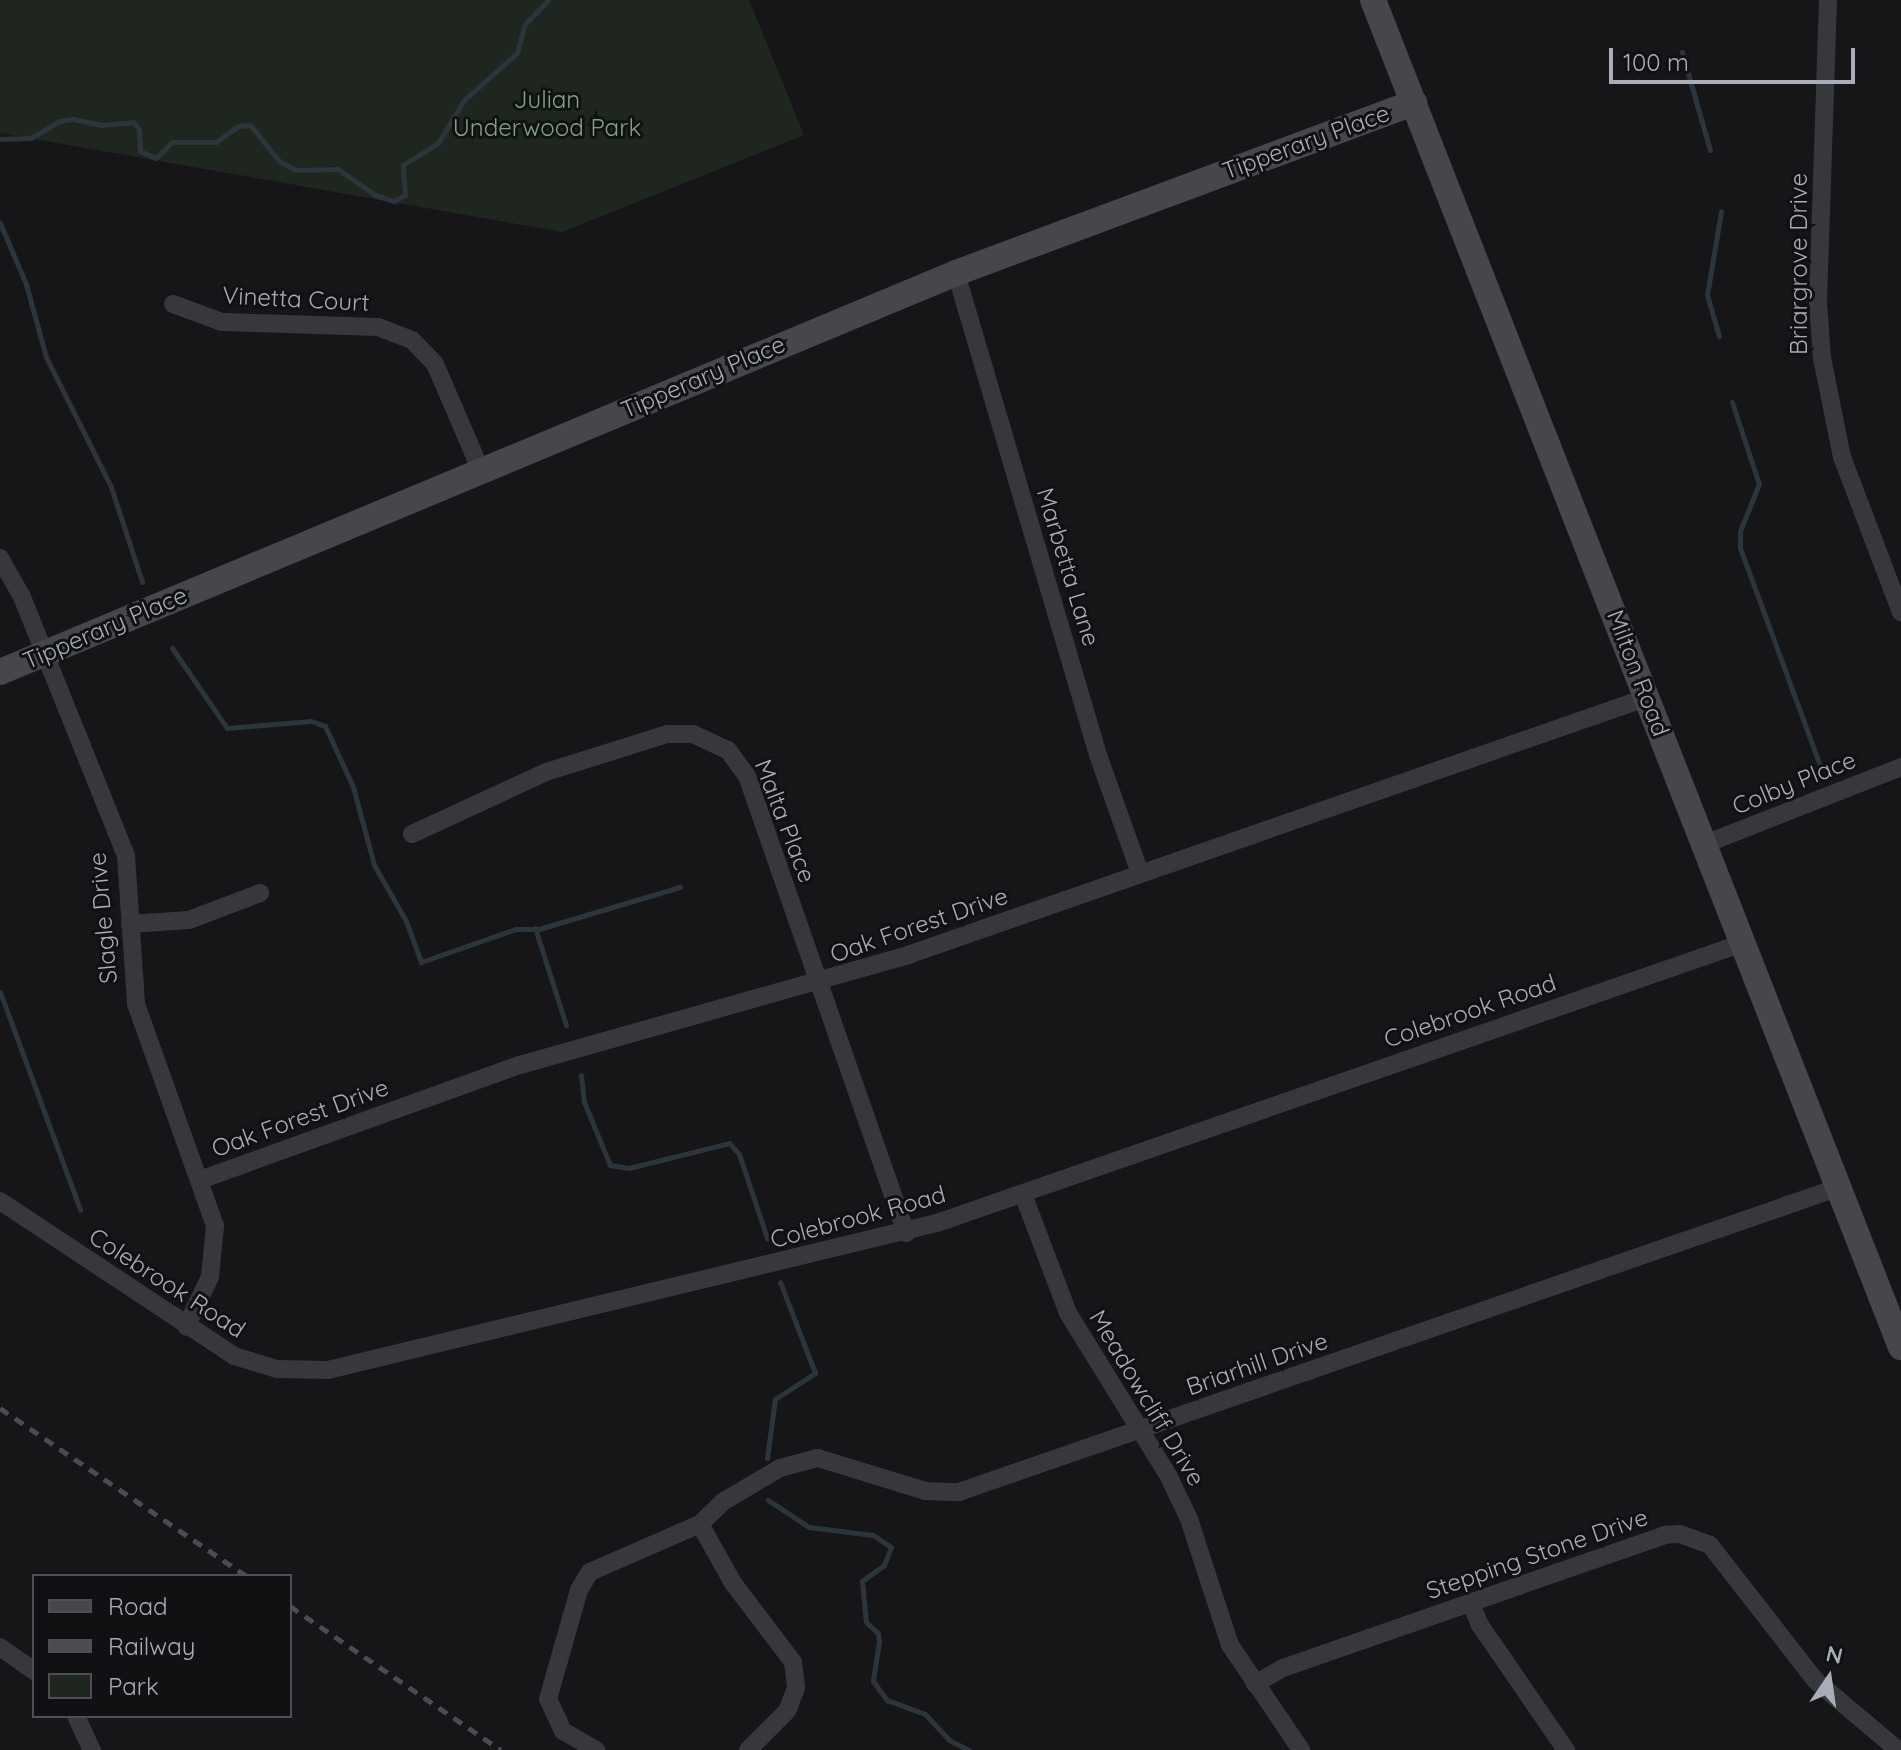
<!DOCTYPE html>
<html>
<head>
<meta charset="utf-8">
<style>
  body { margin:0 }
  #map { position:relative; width:1901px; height:1750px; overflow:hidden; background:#161618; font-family:Quicksand,sans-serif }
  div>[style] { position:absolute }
  .green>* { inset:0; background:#1e261f }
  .stream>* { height:5px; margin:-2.5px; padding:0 2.5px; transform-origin:2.5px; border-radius:2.5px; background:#2c353c }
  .street>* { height:18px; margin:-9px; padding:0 9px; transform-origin:9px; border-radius:9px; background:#37383d }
  .secondary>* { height:26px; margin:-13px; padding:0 13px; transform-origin:13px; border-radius:13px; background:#45474d }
  .rail>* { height:5px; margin-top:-2.5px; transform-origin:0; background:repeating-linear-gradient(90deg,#4a4c52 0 10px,transparent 0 18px) }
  span { translate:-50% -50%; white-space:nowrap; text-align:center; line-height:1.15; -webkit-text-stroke:6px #111113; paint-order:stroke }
  .park-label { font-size:24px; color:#7fa381 }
  .street-label { font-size:24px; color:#a8adb8 }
  .legend { position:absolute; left:32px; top:1574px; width:260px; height:144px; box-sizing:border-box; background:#111113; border:2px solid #4d4f55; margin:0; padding:10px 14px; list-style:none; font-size:24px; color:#a8adb8 }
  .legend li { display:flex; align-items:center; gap:16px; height:40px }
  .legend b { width:40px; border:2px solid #4d4f55 }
  .north { position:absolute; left:1789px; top:1638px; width:80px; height:80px; -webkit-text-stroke:6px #111113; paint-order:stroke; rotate:13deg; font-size:22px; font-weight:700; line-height:32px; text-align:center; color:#a8adb8 }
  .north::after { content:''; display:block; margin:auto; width:28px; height:36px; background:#a8adb8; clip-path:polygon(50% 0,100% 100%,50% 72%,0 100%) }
  .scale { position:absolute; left:1609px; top:48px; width:246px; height:36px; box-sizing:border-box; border:4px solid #a8adb8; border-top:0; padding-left:10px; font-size:24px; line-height:28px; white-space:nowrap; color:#a8adb8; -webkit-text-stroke:6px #111113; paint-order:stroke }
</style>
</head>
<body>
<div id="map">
  <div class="green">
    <i style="clip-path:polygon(0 0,749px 0,804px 135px,562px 232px,0 133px)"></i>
  </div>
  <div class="stream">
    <i style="left:1682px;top:52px;width:102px;rotate:74.1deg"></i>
    <i style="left:0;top:139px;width:31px;rotate:-2deg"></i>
    <i style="left:31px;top:138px;width:33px;rotate:-31deg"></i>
    <i style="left:59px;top:121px;width:14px;rotate:-8deg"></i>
    <i style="left:73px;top:119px;width:29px;rotate:12deg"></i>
    <i style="left:101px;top:125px;width:32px;rotate:-5deg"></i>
    <i style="left:133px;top:122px;width:9px;rotate:49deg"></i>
    <i style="left:139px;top:129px;width:22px;rotate:87deg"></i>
    <i style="left:140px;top:151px;width:17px;rotate:24deg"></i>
    <i style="left:156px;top:158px;width:23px;rotate:-45deg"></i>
    <i style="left:172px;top:142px;width:44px"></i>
    <i style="left:216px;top:142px;width:27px;rotate:-36deg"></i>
    <i style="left:238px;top:126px;width:12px;rotate:-5deg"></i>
    <i style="left:250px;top:125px;width:46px;rotate:51.1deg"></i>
    <i style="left:279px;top:161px;width:19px;rotate:28deg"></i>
    <i style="left:296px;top:170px;width:42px;rotate:-1.4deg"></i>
    <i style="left:338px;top:169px;width:45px;rotate:35.1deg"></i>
    <i style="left:375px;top:195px;width:20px;rotate:18deg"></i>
    <i style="left:394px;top:201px;width:13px;rotate:-29deg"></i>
    <i style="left:405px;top:195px;width:30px;rotate:-94deg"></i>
    <i style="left:403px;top:165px;width:41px;rotate:-32.2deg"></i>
    <i style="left:438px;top:143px;width:50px;rotate:-58.8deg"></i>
    <i style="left:464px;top:100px;width:71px;rotate:-41.6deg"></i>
    <i style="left:517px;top:53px;width:30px;rotate:-75deg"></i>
    <i style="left:525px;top:24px;width:33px;rotate:-46deg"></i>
    <i style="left:0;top:223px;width:66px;rotate:66.9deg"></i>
    <i style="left:26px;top:284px;width:76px;rotate:74.7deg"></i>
    <i style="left:46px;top:357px;width:145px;rotate:63.4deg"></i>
    <i style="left:111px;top:487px;width:100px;rotate:71.9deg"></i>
    <i style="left:1719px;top:336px;width:43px;rotate:-106.3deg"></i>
    <i style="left:1707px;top:295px;width:85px;rotate:-80.5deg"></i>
    <i style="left:1732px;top:402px;width:86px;rotate:71.8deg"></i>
    <i style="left:1759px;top:484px;width:51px;rotate:112deg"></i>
    <i style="left:1740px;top:531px;width:17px;rotate:90deg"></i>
    <i style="left:1740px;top:548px;width:232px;rotate:69.8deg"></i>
    <i style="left:172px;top:648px;width:97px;rotate:55.5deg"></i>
    <i style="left:227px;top:728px;width:84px;rotate:-4.8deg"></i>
    <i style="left:311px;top:721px;width:15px;rotate:20deg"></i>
    <i style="left:325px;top:726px;width:67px;rotate:65.3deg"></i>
    <i style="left:353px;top:787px;width:81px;rotate:74.9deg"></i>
    <i style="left:374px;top:865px;width:64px;rotate:60.3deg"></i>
    <i style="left:406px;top:921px;width:44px;rotate:69.9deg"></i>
    <i style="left:421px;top:962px;width:101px;rotate:-19.2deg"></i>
    <i style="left:516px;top:929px;width:23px"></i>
    <i style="left:539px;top:929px;width:147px;rotate:-16.6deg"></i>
    <i style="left:535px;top:928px;width:102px;rotate:72.3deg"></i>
    <i style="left:0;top:992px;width:232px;rotate:69.8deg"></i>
    <i style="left:581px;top:1075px;width:27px;rotate:84deg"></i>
    <i style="left:584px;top:1102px;width:68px;rotate:67.6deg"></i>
    <i style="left:610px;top:1165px;width:19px;rotate:9deg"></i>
    <i style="left:629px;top:1168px;width:103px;rotate:-14deg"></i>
    <i style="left:729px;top:1143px;width:15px;rotate:48deg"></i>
    <i style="left:739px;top:1154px;width:89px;rotate:71.6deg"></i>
    <i style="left:767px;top:1458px;width:60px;rotate:-82.3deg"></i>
    <i style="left:775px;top:1399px;width:48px;rotate:-33deg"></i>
    <i style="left:815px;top:1373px;width:97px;rotate:-111deg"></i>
    <i style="left:768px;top:1500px;width:49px;rotate:33.4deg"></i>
    <i style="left:809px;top:1527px;width:64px;rotate:7.1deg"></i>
    <i style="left:873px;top:1535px;width:22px;rotate:34deg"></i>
    <i style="left:891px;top:1547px;width:19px;rotate:111deg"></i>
    <i style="left:884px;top:1565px;width:27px;rotate:144deg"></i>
    <i style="left:862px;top:1581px;width:41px;rotate:84.4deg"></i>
    <i style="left:866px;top:1622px;width:16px;rotate:43deg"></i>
    <i style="left:878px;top:1633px;width:9px;rotate:84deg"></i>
    <i style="left:879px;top:1642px;width:39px;rotate:99deg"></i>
    <i style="left:873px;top:1681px;width:24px;rotate:54deg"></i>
    <i style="left:887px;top:1700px;width:40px;rotate:20.2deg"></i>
    <i style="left:925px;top:1714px;width:35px;rotate:47deg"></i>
    <i style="left:949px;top:1740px;width:22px;rotate:27deg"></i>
  </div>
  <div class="street">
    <i style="left:1828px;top:0;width:302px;rotate:91.9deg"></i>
    <i style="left:1818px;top:302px;width:56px;rotate:85.9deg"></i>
    <i style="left:1822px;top:358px;width:101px;rotate:78.6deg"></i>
    <i style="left:1842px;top:457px;width:166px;rotate:69.2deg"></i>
    <i style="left:956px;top:273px;width:502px;rotate:73.58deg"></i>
    <i style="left:1098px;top:755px;width:125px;rotate:70.4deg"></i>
    <i style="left:173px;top:304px;width:52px;rotate:20.2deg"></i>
    <i style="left:222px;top:322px;width:156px;rotate:1.8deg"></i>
    <i style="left:378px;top:327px;width:36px;rotate:21deg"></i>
    <i style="left:412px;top:340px;width:33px;rotate:46deg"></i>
    <i style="left:435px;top:364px;width:116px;rotate:66.7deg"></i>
    <i style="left:0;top:558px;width:45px;rotate:60.6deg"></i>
    <i style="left:22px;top:597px;width:279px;rotate:68.1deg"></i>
    <i style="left:126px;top:856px;width:148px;rotate:86.1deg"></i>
    <i style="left:136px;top:1004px;width:236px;rotate:70.4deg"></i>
    <i style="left:215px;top:1226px;width:51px;rotate:95.6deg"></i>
    <i style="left:210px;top:1277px;width:55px;rotate:115.6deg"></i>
    <i style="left:412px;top:834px;width:148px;rotate:-24.8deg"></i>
    <i style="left:546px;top:772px;width:127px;rotate:-17.4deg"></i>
    <i style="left:667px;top:734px;width:26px"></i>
    <i style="left:693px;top:734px;width:38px;rotate:25deg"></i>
    <i style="left:728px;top:750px;width:32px;rotate:54deg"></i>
    <i style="left:747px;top:776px;width:484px;rotate:70.8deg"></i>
    <i style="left:1705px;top:844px;width:211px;rotate:-21.4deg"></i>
    <i style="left:130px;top:924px;width:59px;rotate:-3.9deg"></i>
    <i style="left:189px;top:920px;width:76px;rotate:-20.8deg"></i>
    <i style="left:200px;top:1180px;width:340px;rotate:-19.8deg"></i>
    <i style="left:520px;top:1065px;width:403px;rotate:-15.8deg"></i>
    <i style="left:908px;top:955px;width:784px;rotate:-19.22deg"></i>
    <i style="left:1023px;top:1194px;width:127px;rotate:69.3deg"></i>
    <i style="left:1068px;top:1313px;width:190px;rotate:58.3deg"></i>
    <i style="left:1168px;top:1475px;width:49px;rotate:64.5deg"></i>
    <i style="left:1189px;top:1519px;width:133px;rotate:72deg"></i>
    <i style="left:1230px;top:1645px;width:127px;rotate:55.9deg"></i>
    <i style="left:0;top:1201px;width:281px;rotate:33.5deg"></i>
    <i style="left:234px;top:1356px;width:45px;rotate:16.8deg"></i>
    <i style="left:277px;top:1369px;width:51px;rotate:1.1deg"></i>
    <i style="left:328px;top:1370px;width:626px;rotate:-13.57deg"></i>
    <i style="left:937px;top:1223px;width:853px;rotate:-19.16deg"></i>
    <i style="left:700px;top:1524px;width:68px;rotate:60.8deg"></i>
    <i style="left:733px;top:1583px;width:99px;rotate:52.8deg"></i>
    <i style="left:793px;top:1662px;width:26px;rotate:83deg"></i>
    <i style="left:796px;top:1688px;width:25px;rotate:111deg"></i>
    <i style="left:787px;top:1711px;width:55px;rotate:135deg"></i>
    <i style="left:1471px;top:1603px;width:24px;rotate:68deg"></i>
    <i style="left:1480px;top:1625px;width:152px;rotate:55.5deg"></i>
    <i style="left:0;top:1647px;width:42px;rotate:35.2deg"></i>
    <i style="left:1255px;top:1684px;width:32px;rotate:-30deg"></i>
    <i style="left:1283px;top:1668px;width:404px;rotate:-19.2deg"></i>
    <i style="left:1664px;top:1535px;width:16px;rotate:-4deg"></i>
    <i style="left:1680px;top:1534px;width:32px;rotate:20deg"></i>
    <i style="left:1710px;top:1545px;width:172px;rotate:52.1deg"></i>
    <i style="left:1816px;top:1681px;width:107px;rotate:40.1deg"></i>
    <i style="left:76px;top:1716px;width:38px;rotate:65deg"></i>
    <i style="left:596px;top:1750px;width:38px;rotate:-150deg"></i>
    <i style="left:563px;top:1731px;width:35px;rotate:-115deg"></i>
    <i style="left:548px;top:1699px;width:113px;rotate:-74.1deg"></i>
    <i style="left:579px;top:1590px;width:21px;rotate:-59deg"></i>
    <i style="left:590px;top:1572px;width:120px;rotate:-23.6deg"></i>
    <i style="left:700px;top:1524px;width:33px;rotate:-44deg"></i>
    <i style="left:724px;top:1501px;width:65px;rotate:-30.5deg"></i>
    <i style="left:780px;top:1468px;width:39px;rotate:-15deg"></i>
    <i style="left:818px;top:1458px;width:112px;rotate:17.1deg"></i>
    <i style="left:925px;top:1491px;width:34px;rotate:2deg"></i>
    <i style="left:959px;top:1492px;width:932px;rotate:-19.1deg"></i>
  </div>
  <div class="secondary">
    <i style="left:1373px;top:0;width:1447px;rotate:68.6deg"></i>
    <i style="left:0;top:672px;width:1036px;rotate:-22.65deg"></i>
    <i style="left:956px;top:273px;width:489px;rotate:-20.4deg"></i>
  </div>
  <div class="rail">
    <i style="left:0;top:1408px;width:298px;rotate:34.3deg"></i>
    <i style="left:290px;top:1606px;width:255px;rotate:34.3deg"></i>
  </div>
  <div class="park-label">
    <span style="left:547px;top:114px">Julian<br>Underwood Park</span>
  </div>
  <div class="street-label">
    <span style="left:1306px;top:142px;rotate:-20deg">Tipperary Place</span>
    <span style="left:1799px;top:264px;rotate:-90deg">Briargrove Drive</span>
    <span style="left:296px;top:299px;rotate:3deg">Vinetta Court</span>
    <span style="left:703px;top:377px;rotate:-23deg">Tipperary Place</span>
    <span style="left:1068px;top:567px;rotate:73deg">Marbetta Lane</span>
    <span style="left:105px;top:628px;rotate:-23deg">Tipperary Place</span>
    <span style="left:1638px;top:673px;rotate:69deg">Milton Road</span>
    <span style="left:1794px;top:783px;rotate:-22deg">Colby Place</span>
    <span style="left:785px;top:821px;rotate:69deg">Malta Place</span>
    <span style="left:103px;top:918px;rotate:-95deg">Slagle Drive</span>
    <span style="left:919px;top:925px;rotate:-19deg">Oak Forest Drive</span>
    <span style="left:1470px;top:1011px;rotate:-19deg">Colebrook Road</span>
    <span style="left:300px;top:1118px;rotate:-20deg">Oak Forest Drive</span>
    <span style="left:858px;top:1217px;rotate:-15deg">Colebrook Road</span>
    <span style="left:167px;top:1283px;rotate:33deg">Colebrook Road</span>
    <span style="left:1257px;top:1364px;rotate:-19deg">Briarhill Drive</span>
    <span style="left:1147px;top:1398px;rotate:59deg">Meadowcliff Drive</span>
    <span style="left:1537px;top:1554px;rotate:-19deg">Stepping Stone Drive</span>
  </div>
  <ul class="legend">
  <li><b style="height:10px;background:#45474d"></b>Road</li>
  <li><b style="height:10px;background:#4a4c52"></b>Railway</li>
  <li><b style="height:22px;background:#1e261f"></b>Park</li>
  </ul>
  <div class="north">N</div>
  <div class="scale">100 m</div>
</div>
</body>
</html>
